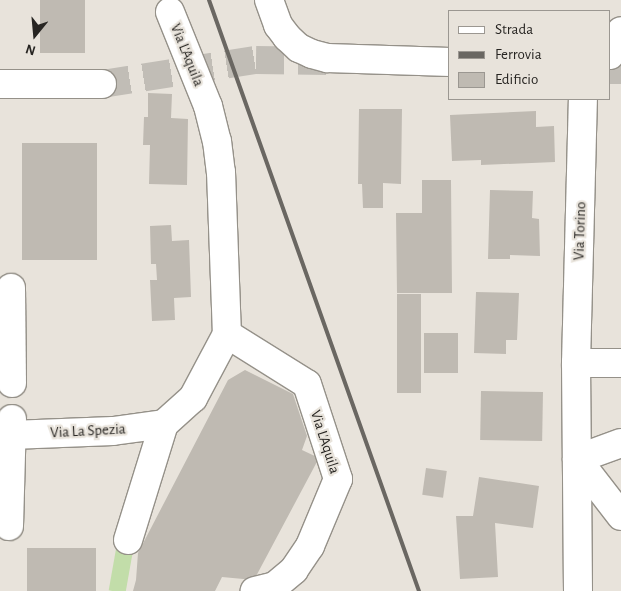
<!DOCTYPE html>
<html>
<head>
<meta charset="utf-8">
<style>
  body { margin:0 }
  #map { position:relative; width:621px; height:591px; overflow:hidden; background:#e8e3db; font-family:"Alegreya Sans",sans-serif }
  div>[style] { position:absolute }
  .green>* { inset:0; background:#c2dda9; transform-origin:0 0 }
  .building>* { inset:0; background:#bfbab2; transform-origin:0 0 }
  .minor-tunnel>* { height:28px; margin-top:-14px; transform-origin:0; background:repeating-linear-gradient(90deg,#c1bdb6 0 28px,transparent 0 42px) }
  .roads { filter:drop-shadow(1px 0 #959189) drop-shadow(-1px 0 #959189) drop-shadow(0 1px #959189) drop-shadow(0 -1px #959189) }
  .minor>* { height:28px; margin:-14px; padding:0 14px; transform-origin:14px; border-radius:14px; background:#fff }
  .rail>* { height:4px; margin:-2px; padding:0 2px; transform-origin:2px; border-radius:2px; background:#6a6762 }
  span { translate:-50% -50%; white-space:nowrap; text-align:center; line-height:1.15; -webkit-text-stroke:4.5px #e8e3db; paint-order:stroke }
  .street-label { font-size:15px; color:#272522 }
  .legend { position:absolute; left:448px; top:10px; width:162px; height:90px; box-sizing:border-box; background:#e8e3db; border:1px solid #9b9791; margin:0; padding:6px 9px; list-style:none; font-size:15px; color:#272522 }
  .legend li { display:flex; align-items:center; gap:10px; height:25px }
  .legend b { width:25px; border:1px solid #9b9791 }
  .north { position:absolute; left:10px; top:10px; width:50px; height:50px; -webkit-text-stroke:4px #e8e3db; paint-order:stroke; rotate:197deg; font-size:14px; font-weight:700; line-height:20px; text-align:center; color:#272522 }
  .north::after { content:''; display:block; margin:auto; width:18px; height:22px; background:#272522; clip-path:polygon(50% 0,100% 100%,50% 72%,0 100%) }
</style>
</head>
<body>
<div id="map">
  <div class="green">
    <i style="left:116px;top:549px;width:17px;height:42px;rotate:10deg"></i>
  </div>
  <div class="building">
    <i style="left:40px;top:0;width:45px;height:53px"></i>
    <i style="clip-path:polygon(148px 93px,172px 94px,171px 118px,188px 119px,187px 185px,149px 184px,150px 145px,143px 145px,144px 117px,148px 117px)"></i>
    <i style="clip-path:polygon(359px 109px,402px 109px,401px 184px,383px 183px,383px 208px,363px 208px,362px 184px,358px 184px)"></i>
    <i style="clip-path:polygon(536px 111px,536px 127px,554px 126px,555px 162px,481px 165px,481px 160px,452px 161px,450px 115px)"></i>
    <i style="left:22px;top:143px;width:75px;height:117px"></i>
    <i style="clip-path:polygon(422px 180px,451px 180px,452px 293px,397px 293px,396px 213px,422px 213px)"></i>
    <i style="clip-path:polygon(490px 190px,533px 191px,532px 218px,539px 219px,540px 256px,510px 255px,510px 259px,488px 259px)"></i>
    <i style="clip-path:polygon(171px 225px,172px 241px,189px 240px,191px 297px,174px 298px,175px 320px,152px 321px,150px 280px,157px 280px,156px 264px,151px 264px,150px 226px)"></i>
    <i style="clip-path:polygon(476px 292px,519px 293px,517px 340px,506px 340px,506px 354px,474px 353px)"></i>
    <i style="left:397px;top:294px;width:24px;height:99px"></i>
    <i style="left:424px;top:333px;width:34px;height:40px"></i>
    <i style="clip-path:polygon(245px 370px,293px 394px,307px 436px,302px 450px,319px 458px,254px 580px,222px 577px,215px 591px,133px 591px,136px 580px,138px 553px,228px 380px)"></i>
    <i style="left:481px;top:391px;width:62px;height:49px;rotate:1deg"></i>
    <i style="left:426px;top:468px;width:21px;height:27px;rotate:8deg"></i>
    <i style="clip-path:polygon(479px 477px,539px 486px,533px 528px,495px 523px,498px 577px,460px 579px,456px 516px,473px 516px)"></i>
    <i style="left:27px;top:548px;width:69px;height:43px"></i>
  </div>
  <div class="minor-tunnel">
    <i style="left:610px;top:70px;width:11px"></i>
    <i style="left:102px;top:84px;width:156px;rotate:-8.9deg"></i>
    <i style="left:256px;top:60px;width:72px;rotate:0.8deg"></i>
  </div>
  <div class="roads">
    <div class="minor">
      <i style="left:269px;top:0;width:27px;rotate:70deg"></i>
      <i style="left:278px;top:25px;width:15px;rotate:53deg"></i>
      <i style="left:287px;top:37px;width:16px;rotate:43deg"></i>
      <i style="left:299px;top:48px;width:14px;rotate:25deg"></i>
      <i style="left:312px;top:54px;width:16px;rotate:15deg"></i>
      <i style="left:327px;top:58px;width:123px;rotate:1.9deg"></i>
      <i style="left:170px;top:12px;width:101px;rotate:68deg"></i>
      <i style="left:208px;top:106px;width:36px;rotate:76deg"></i>
      <i style="left:217px;top:141px;width:31px;rotate:83deg"></i>
      <i style="left:221px;top:172px;width:162px;rotate:87.9deg"></i>
      <i style="left:227px;top:334px;width:94px;rotate:32deg"></i>
      <i style="left:307px;top:384px;width:100px;rotate:71.9deg"></i>
      <i style="left:338px;top:479px;width:73px;rotate:112.7deg"></i>
      <i style="left:310px;top:546px;width:29px;rotate:124deg"></i>
      <i style="left:294px;top:570px;width:25px;rotate:140deg"></i>
      <i style="left:275px;top:586px;width:21px;rotate:166deg"></i>
      <i style="left:610px;top:55px;width:14px;rotate:-56deg"></i>
      <i style="left:618px;top:43px;width:12px;rotate:-76deg"></i>
      <i style="left:0;top:84px;width:102px"></i>
      <i style="left:11px;top:288px;width:95px;rotate:89.4deg"></i>
      <i style="left:576px;top:363px;width:45px"></i>
      <i style="left:11px;top:435px;width:102px;rotate:-2.2deg"></i>
      <i style="left:113px;top:431px;width:51px;rotate:-7.8deg"></i>
      <i style="left:621px;top:443px;width:47px;rotate:160deg"></i>
      <i style="left:577px;top:459px;width:72px;rotate:52.3deg"></i>
      <i style="left:9px;top:526px;width:107px;rotate:-88.4deg"></i>
      <i style="left:128px;top:540px;width:121px;rotate:-72.8deg"></i>
      <i style="left:164px;top:424px;width:39px;rotate:-42deg"></i>
      <i style="left:193px;top:398px;width:72px;rotate:-62deg"></i>
      <i style="left:578px;top:591px;width:228px;rotate:-90.5deg"></i>
      <i style="left:576px;top:363px;width:264px;rotate:-88.5deg"></i>
    </div>
  </div>
  <div class="rail">
    <i style="left:209px;top:0;width:627px;rotate:70.44deg"></i>
  </div>
  <div class="street-label">
    <span style="left:187px;top:55px;rotate:68deg">Via L'Aquila</span>
    <span style="left:580px;top:231px;rotate:-88deg">Via Torino</span>
    <span style="left:88px;top:431px;rotate:-3deg">Via La Spezia</span>
    <span style="left:325px;top:442px;rotate:72deg">Via L'Aquila</span>
  </div>
  <ul class="legend">
  <li><b style="height:6px;background:#fff"></b>Strada</li>
  <li><b style="height:6px;background:#6a6762"></b>Ferrovia</li>
  <li><b style="height:14px;background:#bfbab2"></b>Edificio</li>
  </ul>
  <div class="north">N</div>
</div>
</body>
</html>
